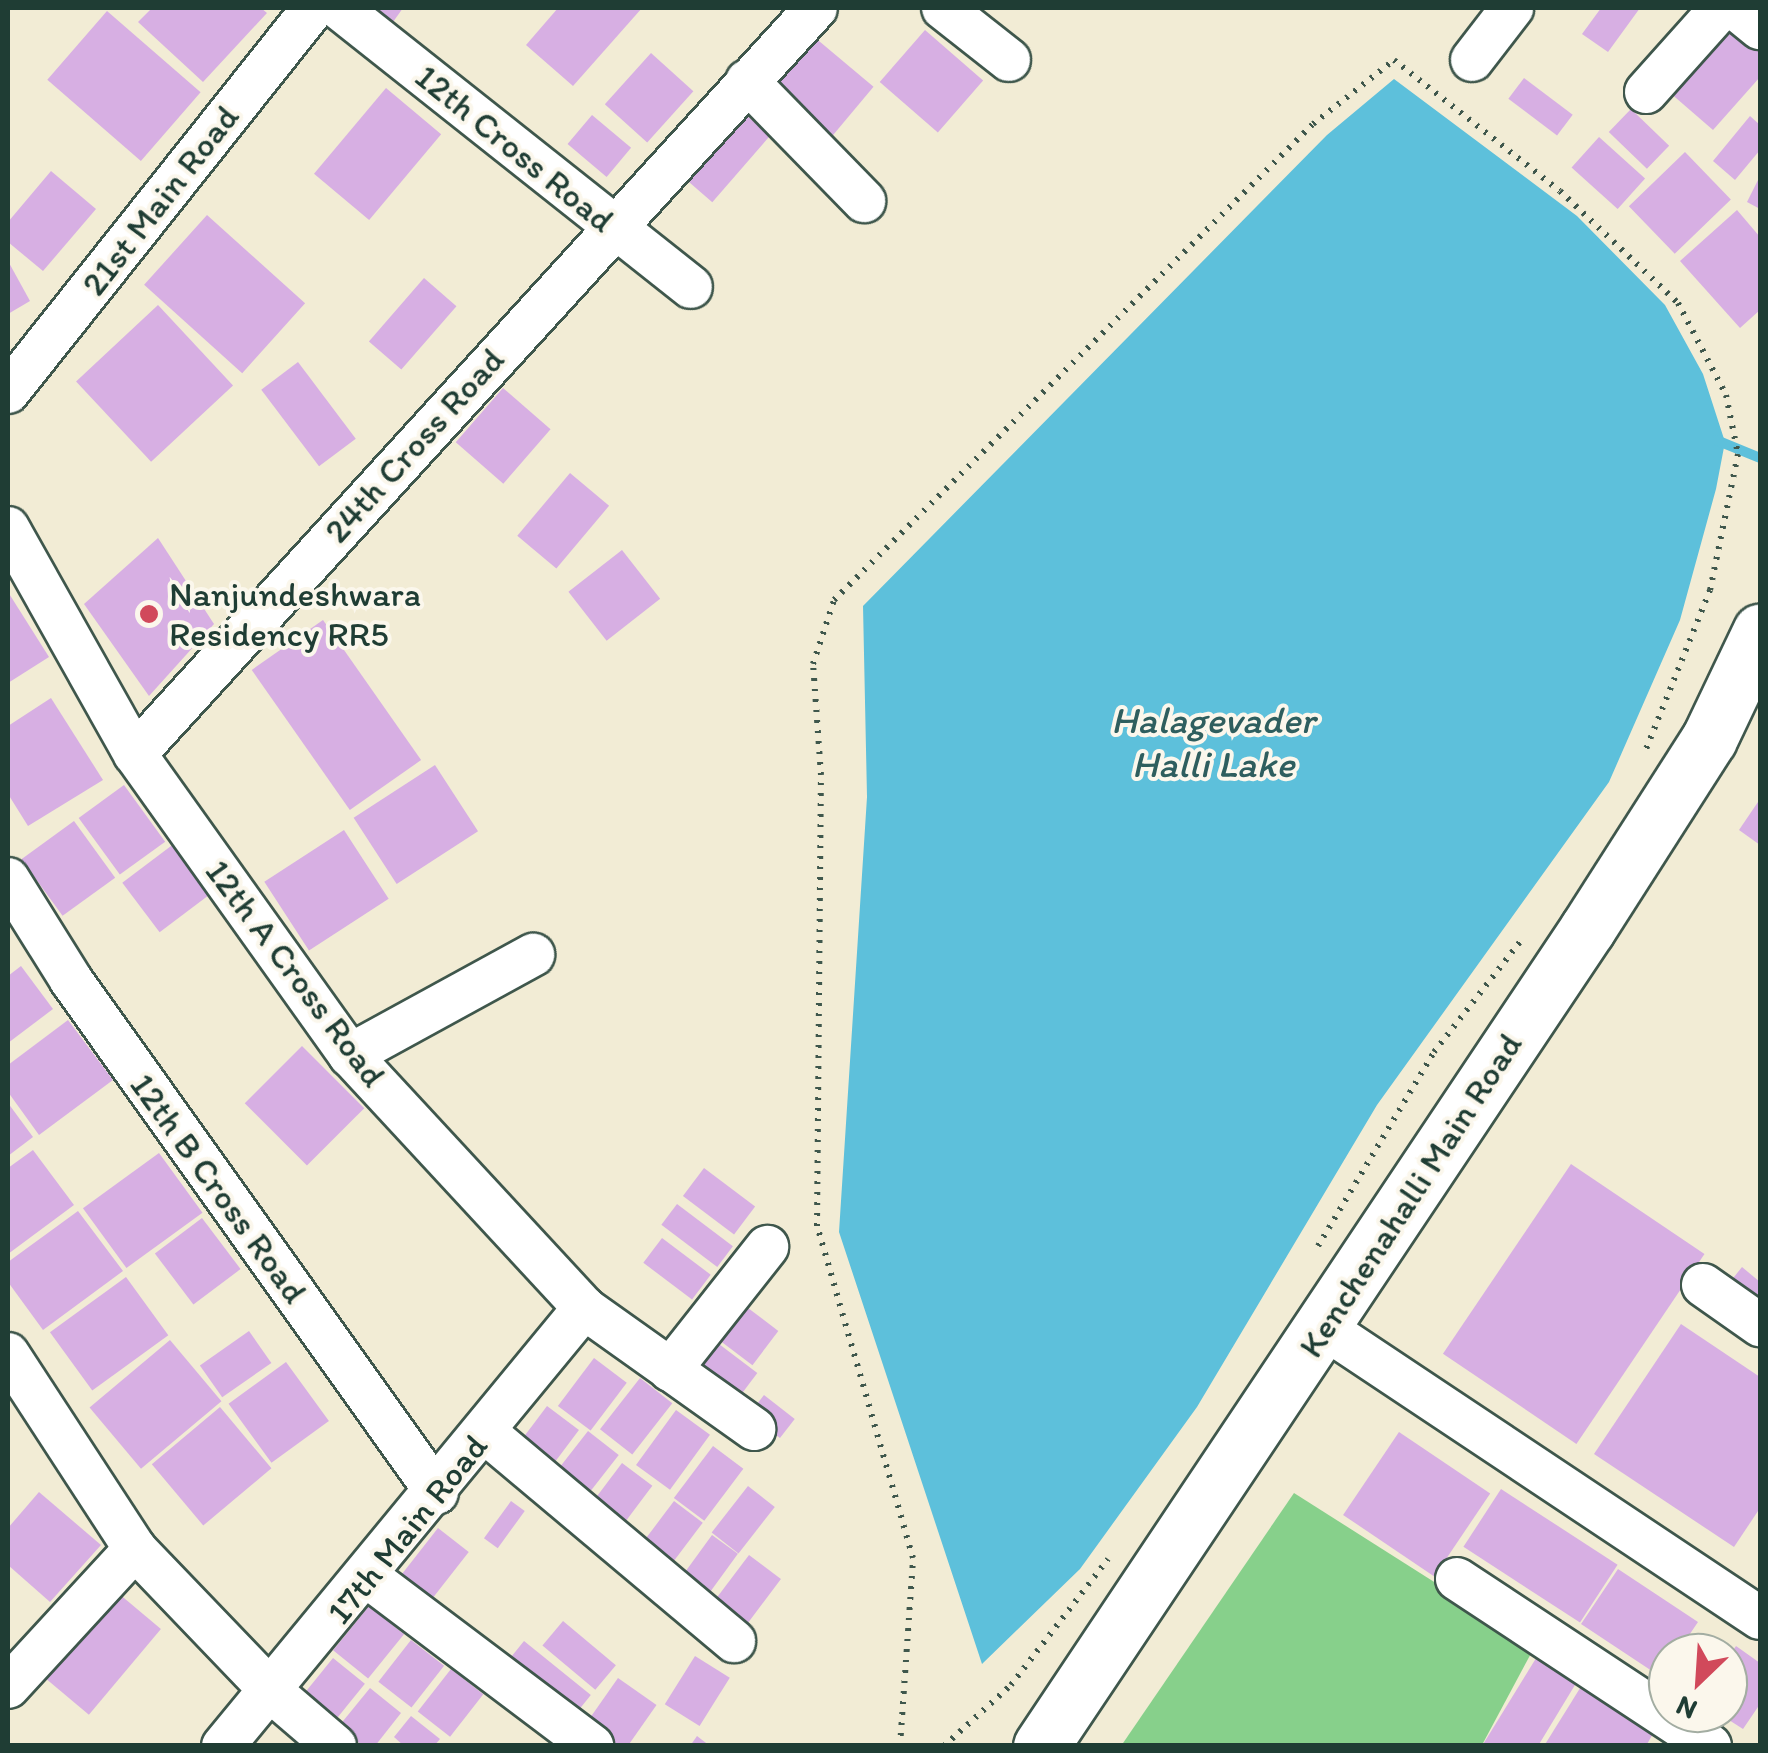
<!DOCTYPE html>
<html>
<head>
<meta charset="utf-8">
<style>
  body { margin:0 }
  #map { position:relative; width:1768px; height:1753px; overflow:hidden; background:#f2ecd5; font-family:Itim,sans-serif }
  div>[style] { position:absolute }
  .green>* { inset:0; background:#87d08b }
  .water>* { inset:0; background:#5dc0db }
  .stream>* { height:10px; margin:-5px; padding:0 5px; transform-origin:5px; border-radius:5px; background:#5dc0db }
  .building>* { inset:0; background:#d7afe3; transform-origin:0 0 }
  .path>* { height:6px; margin-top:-3px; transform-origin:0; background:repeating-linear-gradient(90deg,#3f574c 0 2.5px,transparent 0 10.5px) }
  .roads { filter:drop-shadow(2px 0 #3f574c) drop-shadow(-2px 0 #3f574c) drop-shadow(0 2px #3f574c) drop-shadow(0 -2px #3f574c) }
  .minor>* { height:42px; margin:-21px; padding:0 21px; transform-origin:21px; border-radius:21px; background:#fff }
  .major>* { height:55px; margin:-27.5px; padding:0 27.5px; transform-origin:27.5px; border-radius:27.5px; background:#fff }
  .dots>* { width:28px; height:28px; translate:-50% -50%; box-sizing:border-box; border:5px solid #fbf7ec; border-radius:50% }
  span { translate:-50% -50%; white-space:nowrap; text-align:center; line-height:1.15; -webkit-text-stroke:8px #fbf7ec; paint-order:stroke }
  .street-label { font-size:35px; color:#1f3d34 }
  .poi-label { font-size:35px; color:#1f3d34 }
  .left { translate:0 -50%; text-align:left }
  .water-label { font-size:38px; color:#2e5e5e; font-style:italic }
  .frame { position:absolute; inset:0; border:10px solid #1f3d34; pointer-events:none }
  .north { position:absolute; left:1648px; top:1633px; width:100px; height:100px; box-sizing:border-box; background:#fbf7ec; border:2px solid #a3ada2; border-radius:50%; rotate:205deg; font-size:28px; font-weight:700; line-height:40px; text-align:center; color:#1f3d34 }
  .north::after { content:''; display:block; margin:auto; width:35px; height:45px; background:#d1495b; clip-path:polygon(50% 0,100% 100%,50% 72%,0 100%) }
</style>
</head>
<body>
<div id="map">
  <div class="green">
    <i style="clip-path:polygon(1294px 1493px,1535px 1646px,1482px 1745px,1121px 1746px)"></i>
  </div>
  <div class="water">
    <i style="clip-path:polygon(1394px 79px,1577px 216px,1665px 305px,1703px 374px,1725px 442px,1716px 489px,1680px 620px,1609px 782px,1377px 1105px,1197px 1407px,1080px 1569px,982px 1664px,839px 1232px,867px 797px,863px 606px,1327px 135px)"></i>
  </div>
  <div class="stream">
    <i style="left:1716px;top:440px;width:48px;rotate:22.2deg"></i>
  </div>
  <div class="building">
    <i style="clip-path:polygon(152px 8px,261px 8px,267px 13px,203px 82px,138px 22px)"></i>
    <i style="clip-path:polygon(358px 8px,403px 8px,388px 29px)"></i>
    <i style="clip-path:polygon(558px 8px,642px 8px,573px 86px,526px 45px)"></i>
    <i style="clip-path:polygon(1601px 8px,1640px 8px,1608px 52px,1582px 34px)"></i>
    <i style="clip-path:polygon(1728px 9px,1760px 38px,1760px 77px,1713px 130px,1661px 85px)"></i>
    <i style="left:107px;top:11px;width:124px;height:91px;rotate:41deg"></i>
    <i style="left:925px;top:30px;width:77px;height:69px;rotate:41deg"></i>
    <i style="left:813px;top:36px;width:79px;height:72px;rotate:40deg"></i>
    <i style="left:651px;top:53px;width:57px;height:69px;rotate:42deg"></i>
    <i style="left:1524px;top:78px;width:61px;height:26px;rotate:37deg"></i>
    <i style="left:386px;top:88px;width:72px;height:112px;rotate:40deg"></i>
    <i style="left:730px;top:101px;width:53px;height:88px;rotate:41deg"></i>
    <i style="left:1631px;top:109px;width:53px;height:32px;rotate:44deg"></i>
    <i style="left:592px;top:115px;width:51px;height:38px;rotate:40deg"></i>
    <i style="clip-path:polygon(1750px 116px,1760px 125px,1760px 150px,1735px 180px,1713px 161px)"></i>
    <i style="left:1599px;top:137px;width:62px;height:41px;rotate:42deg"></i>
    <i style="left:1685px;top:152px;width:66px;height:78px;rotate:46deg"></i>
    <i style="clip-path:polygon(51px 171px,96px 209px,43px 271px,8px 242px,8px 222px)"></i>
    <i style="clip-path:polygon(1760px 176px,1760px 209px,1747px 202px)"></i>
    <i style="clip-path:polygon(1737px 210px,1760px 237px,1760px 310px,1740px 328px,1680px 261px)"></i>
    <i style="left:207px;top:215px;width:132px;height:94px;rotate:42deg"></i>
    <i style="clip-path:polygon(8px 261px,30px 301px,8px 314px)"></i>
    <i style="left:424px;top:278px;width:43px;height:84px;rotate:41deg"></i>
    <i style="left:158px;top:305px;width:110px;height:112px;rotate:47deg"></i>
    <i style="left:298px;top:362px;width:96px;height:46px;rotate:53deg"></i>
    <i style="left:503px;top:388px;width:63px;height:72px;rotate:41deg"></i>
    <i style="left:570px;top:473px;width:51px;height:82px;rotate:40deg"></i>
    <i style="clip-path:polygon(158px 538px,214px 624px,149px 696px,84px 604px)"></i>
    <i style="left:622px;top:550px;width:62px;height:68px;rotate:52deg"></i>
    <i style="clip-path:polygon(8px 592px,49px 657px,8px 683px)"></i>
    <i style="left:323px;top:620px;width:171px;height:87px;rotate:55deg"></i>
    <i style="clip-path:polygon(51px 698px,103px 780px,28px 826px,8px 794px,8px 726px)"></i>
    <i style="left:435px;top:765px;width:79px;height:97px;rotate:57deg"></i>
    <i style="left:124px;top:785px;width:70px;height:56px;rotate:54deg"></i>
    <i style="clip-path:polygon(1760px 799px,1760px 845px,1739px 830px)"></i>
    <i style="left:74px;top:821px;width:70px;height:65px;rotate:54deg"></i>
    <i style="left:344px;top:830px;width:82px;height:95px;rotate:57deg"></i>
    <i style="left:175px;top:843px;width:62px;height:66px;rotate:53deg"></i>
    <i style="clip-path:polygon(21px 966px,53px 1009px,8px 1043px,8px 976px)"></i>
    <i style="clip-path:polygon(68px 1020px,113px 1080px,39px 1135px,8px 1092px,8px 1065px)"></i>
    <i style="left:302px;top:1046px;width:88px;height:81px;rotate:45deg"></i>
    <i style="clip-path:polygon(8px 1103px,33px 1137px,8px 1156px)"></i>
    <i style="clip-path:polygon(33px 1150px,74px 1205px,8px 1254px,8px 1168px)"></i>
    <i style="left:159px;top:1153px;width:74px;height:94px;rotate:54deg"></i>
    <i style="left:1571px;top:1164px;width:161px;height:229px;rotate:34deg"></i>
    <i style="left:704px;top:1168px;width:64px;height:35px;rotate:37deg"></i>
    <i style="left:677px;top:1204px;width:70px;height:26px;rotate:37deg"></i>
    <i style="clip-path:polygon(78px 1211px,123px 1271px,43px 1330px,8px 1282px,8px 1262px)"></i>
    <i style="left:202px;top:1218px;width:64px;height:59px;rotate:53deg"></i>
    <i style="left:662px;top:1238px;width:61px;height:31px;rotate:37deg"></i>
    <i style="clip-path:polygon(1742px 1267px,1760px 1282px,1760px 1306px,1726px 1287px)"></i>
    <i style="left:126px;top:1277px;width:72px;height:94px;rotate:54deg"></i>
    <i style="left:740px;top:1302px;width:48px;height:43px;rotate:37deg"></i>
    <i style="clip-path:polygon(1681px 1324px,1760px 1377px,1760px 1508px,1734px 1547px,1594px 1454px)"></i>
    <i style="left:249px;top:1331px;width:39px;height:60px;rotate:55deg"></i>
    <i style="left:711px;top:1338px;width:58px;height:43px;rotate:37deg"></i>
    <i style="left:170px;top:1340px;width:80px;height:105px;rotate:50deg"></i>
    <i style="left:594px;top:1358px;width:41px;height:60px;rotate:37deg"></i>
    <i style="left:286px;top:1362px;width:73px;height:71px;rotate:54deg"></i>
    <i style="left:640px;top:1378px;width:41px;height:65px;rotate:38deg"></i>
    <i style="left:764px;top:1395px;width:39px;height:24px;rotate:38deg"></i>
    <i style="left:547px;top:1406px;width:40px;height:54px;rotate:37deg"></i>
    <i style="left:220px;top:1407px;width:80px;height:89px;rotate:50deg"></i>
    <i style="left:676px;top:1410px;width:42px;height:68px;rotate:36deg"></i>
    <i style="left:588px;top:1431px;width:39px;height:65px;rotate:38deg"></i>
    <i style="left:1399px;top:1432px;width:110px;height:100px;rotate:34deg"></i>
    <i style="left:713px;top:1446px;width:38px;height:65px;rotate:37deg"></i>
    <i style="left:622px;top:1463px;width:38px;height:55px;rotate:37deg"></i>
    <i style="left:748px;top:1486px;width:34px;height:59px;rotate:38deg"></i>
    <i style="left:1501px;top:1489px;width:139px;height:69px;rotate:33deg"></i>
    <i style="clip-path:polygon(39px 1492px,101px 1545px,50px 1602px,8px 1565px,8px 1528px)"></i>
    <i style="left:511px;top:1501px;width:17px;height:46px;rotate:36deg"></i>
    <i style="left:674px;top:1501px;width:36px;height:65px;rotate:37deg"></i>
    <i style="left:438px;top:1528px;width:39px;height:68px;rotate:38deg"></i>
    <i style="left:712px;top:1535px;width:32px;height:59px;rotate:36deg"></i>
    <i style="left:749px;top:1555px;width:40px;height:59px;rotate:37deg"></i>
    <i style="clip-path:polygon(1618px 1569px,1698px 1622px,1677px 1653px,1668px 1653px,1661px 1677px,1581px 1624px)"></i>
    <i style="left:118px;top:1593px;width:56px;height:112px;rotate:40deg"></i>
    <i style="left:369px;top:1606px;width:45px;height:57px;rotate:39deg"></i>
    <i style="left:563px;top:1621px;width:69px;height:32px;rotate:40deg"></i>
    <i style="left:411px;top:1640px;width:42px;height:53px;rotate:38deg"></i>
    <i style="left:524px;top:1641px;width:86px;height:25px;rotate:39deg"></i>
    <i style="clip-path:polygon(1736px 1646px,1760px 1663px,1760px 1704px,1743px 1729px,1718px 1713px,1728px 1713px,1728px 1658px)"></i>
    <i style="clip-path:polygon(1538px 1655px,1578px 1680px,1538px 1746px,1482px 1746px)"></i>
    <i style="left:695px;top:1656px;width:41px;height:57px;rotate:32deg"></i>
    <i style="left:333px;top:1658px;width:41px;height:46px;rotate:39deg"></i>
    <i style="left:451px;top:1669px;width:41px;height:54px;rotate:38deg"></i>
    <i style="left:618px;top:1678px;width:47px;height:55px;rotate:35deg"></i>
    <i style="clip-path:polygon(1582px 1685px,1655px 1730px,1646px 1746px,1544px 1746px)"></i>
    <i style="clip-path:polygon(370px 1688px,401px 1713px,375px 1746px,363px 1746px,339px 1726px)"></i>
    <i style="clip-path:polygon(411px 1716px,440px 1739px,434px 1746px,404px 1746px,394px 1737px)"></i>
    <i style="clip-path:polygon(697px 1736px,710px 1746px,690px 1746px)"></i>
  </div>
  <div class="path">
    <i style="left:1318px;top:1246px;width:226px;rotate:-59.1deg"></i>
    <i style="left:1434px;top:1052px;width:146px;rotate:-52deg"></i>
    <i style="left:900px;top:1746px;width:188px;rotate:-86deg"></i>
    <i style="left:913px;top:1558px;width:346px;rotate:-106.1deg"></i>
    <i style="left:817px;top:1226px;width:451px;rotate:-89.5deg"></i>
    <i style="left:821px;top:775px;width:111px;rotate:-94.1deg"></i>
    <i style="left:813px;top:664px;width:67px;rotate:-71.8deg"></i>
    <i style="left:834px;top:600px;width:675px;rotate:-44.82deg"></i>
    <i style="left:1313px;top:124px;width:103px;rotate:-38.3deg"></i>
    <i style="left:1394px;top:60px;width:211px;rotate:38.3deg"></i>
    <i style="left:1560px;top:191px;width:163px;rotate:43.5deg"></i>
    <i style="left:1678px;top:303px;width:104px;rotate:62.4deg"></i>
    <i style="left:1726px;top:395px;width:60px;rotate:78.5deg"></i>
    <i style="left:1738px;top:454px;width:139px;rotate:101.6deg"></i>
    <i style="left:1710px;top:590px;width:175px;rotate:111.9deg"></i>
    <i style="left:944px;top:1746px;width:91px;rotate:-42.3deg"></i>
    <i style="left:1011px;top:1685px;width:159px;rotate:-52.4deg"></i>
  </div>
  <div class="roads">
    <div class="minor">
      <i style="left:339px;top:8px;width:449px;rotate:38.4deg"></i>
      <i style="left:943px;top:8px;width:84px;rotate:38.2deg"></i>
      <i style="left:1735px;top:8px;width:32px;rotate:39deg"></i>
      <i style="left:1472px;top:60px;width:66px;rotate:-52.4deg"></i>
      <i style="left:747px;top:81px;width:168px;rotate:45.7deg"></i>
      <i style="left:1646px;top:92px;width:113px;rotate:-48.2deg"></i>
      <i style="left:8px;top:392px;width:490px;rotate:-51.5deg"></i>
      <i style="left:8px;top:528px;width:259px;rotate:60.7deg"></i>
      <i style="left:135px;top:754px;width:370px;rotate:54.5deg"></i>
      <i style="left:350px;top:1055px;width:345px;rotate:47.2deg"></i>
      <i style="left:584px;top:1308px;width:209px;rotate:35.4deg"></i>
      <i style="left:135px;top:754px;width:1010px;rotate:-47.61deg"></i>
      <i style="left:8px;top:879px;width:119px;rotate:58deg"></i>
      <i style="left:71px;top:980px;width:630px;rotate:54.49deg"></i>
      <i style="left:350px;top:1055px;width:209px;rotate:-28.7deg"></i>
      <i style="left:1703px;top:1285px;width:70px;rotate:35.1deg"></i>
      <i style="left:1323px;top:1327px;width:525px;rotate:33.66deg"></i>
      <i style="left:8px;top:1354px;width:233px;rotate:56.9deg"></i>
      <i style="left:135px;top:1549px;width:198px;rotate:46.2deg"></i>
      <i style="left:272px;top:1692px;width:83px;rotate:40.6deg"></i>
      <i style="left:670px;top:1370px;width:157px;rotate:-51.7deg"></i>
      <i style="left:486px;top:1433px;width:324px;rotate:40deg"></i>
      <i style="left:368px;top:1577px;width:281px;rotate:37deg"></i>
      <i style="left:1457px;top:1579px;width:303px;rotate:33.4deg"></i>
      <i style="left:8px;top:1687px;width:188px;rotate:-47.4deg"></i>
      <i style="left:223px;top:1746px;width:568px;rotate:-50.5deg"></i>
    </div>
    <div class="major">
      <i style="left:1041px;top:1746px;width:984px;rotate:-56.23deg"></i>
      <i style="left:1588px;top:928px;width:224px;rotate:-57.4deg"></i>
      <i style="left:1709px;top:739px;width:119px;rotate:-64.5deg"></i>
    </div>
  </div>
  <div class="dots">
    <i style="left:149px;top:614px;background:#d1495b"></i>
  </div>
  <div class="street-label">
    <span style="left:515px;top:148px;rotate:39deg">12th Cross Road</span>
    <span style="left:160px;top:200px;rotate:-52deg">21st Main Road</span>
    <span style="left:414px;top:445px;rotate:-48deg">24th Cross Road</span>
    <span style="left:296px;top:973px;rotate:53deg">12th A Cross Road</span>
    <span style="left:219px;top:1188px;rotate:54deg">12th B Cross Road</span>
    <span style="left:1410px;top:1195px;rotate:-57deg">Kenchenahalli Main Road</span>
    <span style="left:407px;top:1529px;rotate:-51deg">17th Main Road</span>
  </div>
  <div class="poi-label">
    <span class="left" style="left:169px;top:614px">Nanjundeshwara<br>Residency RR5</span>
  </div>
  <div class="water-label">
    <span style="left:1213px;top:743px">Halagevader<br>Halli Lake</span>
  </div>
  <div class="frame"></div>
  <div class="north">N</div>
</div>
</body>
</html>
